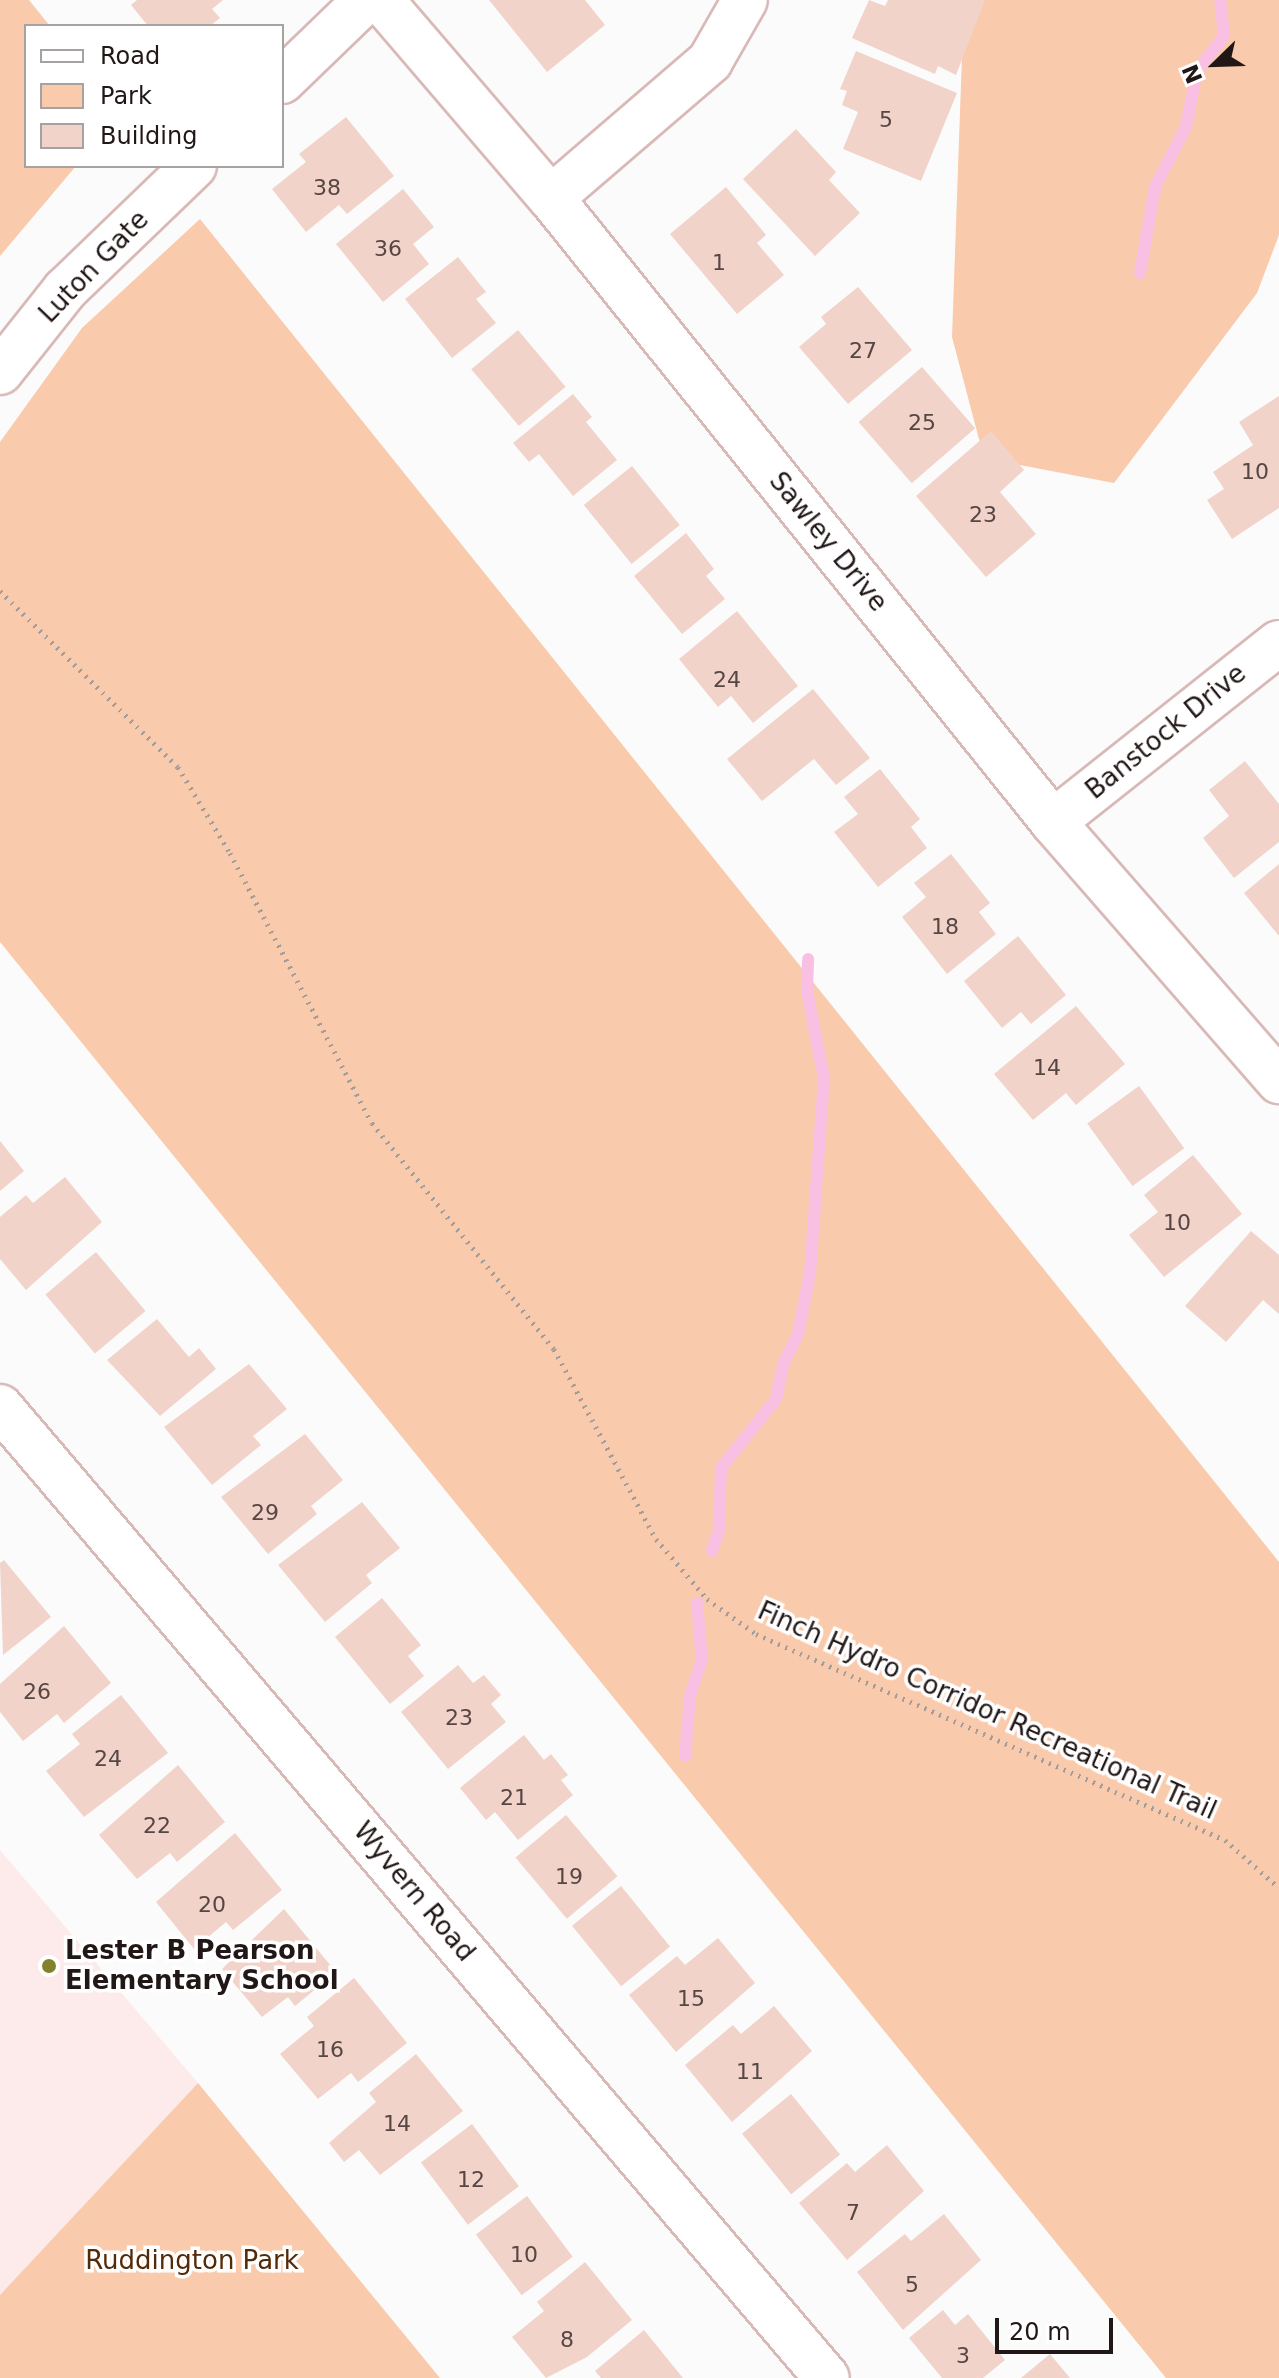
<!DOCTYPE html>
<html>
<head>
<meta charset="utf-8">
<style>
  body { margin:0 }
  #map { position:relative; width:1279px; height:2378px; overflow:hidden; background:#fbfbfb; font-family:"DejaVu Sans",sans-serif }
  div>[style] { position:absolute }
  .built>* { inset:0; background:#fcebea }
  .green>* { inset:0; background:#f9caab }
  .stream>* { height:12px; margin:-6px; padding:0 6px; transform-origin:6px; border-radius:6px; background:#f9c0e3 }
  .building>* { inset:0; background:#f2d3ca; transform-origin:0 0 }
  .path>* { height:5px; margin-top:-2.5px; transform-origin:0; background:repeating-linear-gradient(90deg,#a29d9d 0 2px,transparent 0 8px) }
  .roads { filter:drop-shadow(2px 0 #d9b9b8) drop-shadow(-2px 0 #d9b9b8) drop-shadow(0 2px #d9b9b8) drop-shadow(0 -2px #d9b9b8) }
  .street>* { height:44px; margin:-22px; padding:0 22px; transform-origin:22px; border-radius:22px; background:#fff }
  .dots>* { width:22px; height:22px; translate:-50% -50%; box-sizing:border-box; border:4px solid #fff; border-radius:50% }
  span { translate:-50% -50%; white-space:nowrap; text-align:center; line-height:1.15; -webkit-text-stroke:7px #fff; paint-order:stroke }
  .number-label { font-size:22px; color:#564644 }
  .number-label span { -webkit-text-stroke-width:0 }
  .street-label { font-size:26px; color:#221717 }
  .poi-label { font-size:26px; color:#221717; font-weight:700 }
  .left { translate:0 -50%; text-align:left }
  .park-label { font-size:26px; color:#552a07 }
  .legend { position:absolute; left:24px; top:24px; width:260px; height:144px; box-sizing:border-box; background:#fff; border:2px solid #a7a2a2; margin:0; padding:10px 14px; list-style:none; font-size:24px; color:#221717 }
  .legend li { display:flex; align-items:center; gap:16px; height:40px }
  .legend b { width:40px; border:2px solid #a7a2a2 }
  .north { position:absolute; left:1175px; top:24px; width:80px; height:80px; -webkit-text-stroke:6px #fff; paint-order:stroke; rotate:247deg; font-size:22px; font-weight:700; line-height:32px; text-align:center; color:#221717 }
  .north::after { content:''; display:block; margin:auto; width:28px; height:36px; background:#221717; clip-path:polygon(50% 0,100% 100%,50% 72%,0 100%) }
  .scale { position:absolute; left:995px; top:2318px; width:118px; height:36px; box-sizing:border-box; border:4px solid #221717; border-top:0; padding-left:10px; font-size:24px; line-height:28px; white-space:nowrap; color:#221717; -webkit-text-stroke:6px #fff; paint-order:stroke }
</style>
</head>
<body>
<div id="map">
  <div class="built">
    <i style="clip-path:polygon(0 1850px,198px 2083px,0 2295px)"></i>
  </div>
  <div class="green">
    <i style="clip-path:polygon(0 0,29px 0,50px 26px,26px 26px,26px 166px,76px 166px,0 256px)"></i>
    <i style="clip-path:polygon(964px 0,1279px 0,1279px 235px,1257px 293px,1114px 483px,984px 458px,952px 337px)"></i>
    <i style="clip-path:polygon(200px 219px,1279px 1562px,1279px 2378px,1166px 2378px,0 942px,0 442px,82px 328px)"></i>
    <i style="clip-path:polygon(198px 2083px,266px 2166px,440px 2378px,0 2378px,0 2295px)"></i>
  </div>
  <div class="stream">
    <i style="left:1140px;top:273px;width:87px;rotate:-80.1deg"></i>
    <i style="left:1155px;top:187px;width:68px;rotate:-62.7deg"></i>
    <i style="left:1186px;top:127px;width:57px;rotate:-78.9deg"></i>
    <i style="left:1197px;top:71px;width:44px;rotate:-52.4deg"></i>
    <i style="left:1224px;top:36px;width:36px;rotate:-96deg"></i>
    <i style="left:712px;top:1551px;width:22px;rotate:-72deg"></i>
    <i style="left:719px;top:1530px;width:62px;rotate:-88.2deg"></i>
    <i style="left:721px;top:1468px;width:88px;rotate:-51.4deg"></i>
    <i style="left:776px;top:1399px;width:38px;rotate:-78deg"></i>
    <i style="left:784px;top:1362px;width:31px;rotate:-63deg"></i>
    <i style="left:798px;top:1334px;width:62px;rotate:-78.9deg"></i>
    <i style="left:810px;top:1273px;width:195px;rotate:-85.9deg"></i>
    <i style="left:824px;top:1079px;width:90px;rotate:-100.9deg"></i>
    <i style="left:807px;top:991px;width:32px;rotate:-88deg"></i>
    <i style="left:685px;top:1756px;width:60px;rotate:-85.2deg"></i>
    <i style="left:690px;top:1696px;width:38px;rotate:-72deg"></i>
    <i style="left:702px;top:1660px;width:57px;rotate:-95deg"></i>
  </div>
  <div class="building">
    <i style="clip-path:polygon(137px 0,223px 0,212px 9px,220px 18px,210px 26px,148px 26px,131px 5px)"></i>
    <i style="clip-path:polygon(489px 0,585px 0,605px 25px,547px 72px)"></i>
    <i style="clip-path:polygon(869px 0,885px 6px,888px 0,985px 0,956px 75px,938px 66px,935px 74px,852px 38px)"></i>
    <i style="clip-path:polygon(856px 51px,957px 93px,921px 181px,843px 149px,858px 112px,842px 105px,847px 91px,840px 89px)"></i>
    <i style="clip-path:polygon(346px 117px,394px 176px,347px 214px,339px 205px,306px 232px,272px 189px,306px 162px,299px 154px)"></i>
    <i style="clip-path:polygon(796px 129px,836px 172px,829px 180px,860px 213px,815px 256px,743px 179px)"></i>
    <i style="clip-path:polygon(726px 187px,766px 235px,757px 243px,784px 275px,737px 314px,670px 234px)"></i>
    <i style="clip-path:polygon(403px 189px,434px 227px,413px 244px,429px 264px,383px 302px,336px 244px)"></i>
    <i style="clip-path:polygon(458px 257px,486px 292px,476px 299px,496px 323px,452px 358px,405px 299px)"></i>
    <i style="clip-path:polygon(858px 287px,912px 350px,848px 404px,799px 347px,826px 324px,821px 317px)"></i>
    <i style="left:518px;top:330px;width:74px;height:61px;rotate:50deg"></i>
    <i style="left:922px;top:367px;width:81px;height:84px;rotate:49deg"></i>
    <i style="clip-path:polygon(573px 394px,592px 417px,586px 422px,617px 460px,573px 496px,539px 454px,529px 462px,513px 443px)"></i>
    <i style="clip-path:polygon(1279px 396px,1279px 508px,1232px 539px,1207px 500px,1224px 489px,1213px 472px,1253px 445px,1239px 422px)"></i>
    <i style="clip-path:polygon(991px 431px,1024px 470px,1000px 492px,1036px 534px,986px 577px,916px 496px)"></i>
    <i style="left:632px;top:466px;width:76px;height:62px;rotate:51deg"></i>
    <i style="clip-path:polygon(686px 533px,714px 569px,706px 576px,725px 599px,682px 634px,634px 576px)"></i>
    <i style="clip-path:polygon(737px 611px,798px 686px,753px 723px,731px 696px,718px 707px,679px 659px)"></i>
    <i style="clip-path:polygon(813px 689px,870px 758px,836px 785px,814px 759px,762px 801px,727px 759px)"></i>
    <i style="clip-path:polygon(1245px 761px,1279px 804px,1279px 842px,1234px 878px,1203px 838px,1229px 816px,1209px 790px)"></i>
    <i style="clip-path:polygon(880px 769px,920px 819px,911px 827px,927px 848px,878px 887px,834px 832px,858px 814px,844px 797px)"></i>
    <i style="clip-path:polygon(951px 854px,990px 903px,979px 912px,996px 934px,947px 974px,902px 917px,926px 897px,914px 883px)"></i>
    <i style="clip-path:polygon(1279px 864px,1279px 936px,1244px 893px)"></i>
    <i style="clip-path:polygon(1018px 936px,1066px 995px,1031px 1024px,1021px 1012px,1002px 1028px,964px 981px)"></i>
    <i style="clip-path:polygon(1076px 1006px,1125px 1064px,1076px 1105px,1066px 1093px,1033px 1120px,994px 1074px)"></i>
    <i style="left:1139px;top:1086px;width:77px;height:64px;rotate:54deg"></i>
    <i style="clip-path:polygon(0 1141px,24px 1171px,0 1191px)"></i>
    <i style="clip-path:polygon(1193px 1155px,1242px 1214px,1164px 1277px,1129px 1235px,1158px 1212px,1144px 1195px)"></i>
    <i style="clip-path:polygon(65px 1177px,102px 1222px,26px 1290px,0 1259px,0 1217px,26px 1195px,33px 1203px)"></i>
    <i style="clip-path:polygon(1251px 1231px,1279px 1255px,1279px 1314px,1263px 1300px,1226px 1342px,1185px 1306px)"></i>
    <i style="left:96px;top:1252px;width:77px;height:66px;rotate:50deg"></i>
    <i style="clip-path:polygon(157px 1319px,189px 1357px,199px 1348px,216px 1369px,160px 1416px,107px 1360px)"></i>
    <i style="clip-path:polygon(249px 1364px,287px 1409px,253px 1436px,261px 1445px,212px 1485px,164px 1427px)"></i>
    <i style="clip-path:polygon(305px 1434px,343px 1480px,311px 1506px,317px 1514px,268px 1554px,221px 1497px)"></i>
    <i style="clip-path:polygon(362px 1502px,400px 1548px,366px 1575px,372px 1583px,325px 1622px,278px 1565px)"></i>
    <i style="clip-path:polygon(4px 1560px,51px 1617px,3px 1655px,0 1563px)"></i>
    <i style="clip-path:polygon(382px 1598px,421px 1645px,408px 1656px,424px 1676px,390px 1704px,335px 1637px)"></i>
    <i style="clip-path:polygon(64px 1626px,111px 1683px,64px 1723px,57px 1714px,23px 1741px,0 1712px,0 1684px)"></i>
    <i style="clip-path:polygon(458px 1665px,473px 1683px,484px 1675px,501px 1695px,491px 1704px,506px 1722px,448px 1769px,401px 1712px)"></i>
    <i style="clip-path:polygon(121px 1695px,168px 1753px,84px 1817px,46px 1771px,80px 1744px,72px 1734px)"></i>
    <i style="clip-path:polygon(524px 1735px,544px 1760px,551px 1754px,568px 1775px,561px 1780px,573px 1795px,518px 1840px,495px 1812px,486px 1820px,460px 1788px)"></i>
    <i style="clip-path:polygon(178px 1765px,225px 1822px,177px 1862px,170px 1853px,137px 1879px,99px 1835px)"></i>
    <i style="left:566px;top:1815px;width:80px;height:66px;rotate:50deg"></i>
    <i style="clip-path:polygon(235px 1833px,282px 1890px,233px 1930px,226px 1922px,194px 1949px,156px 1902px)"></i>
    <i style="left:621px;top:1886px;width:78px;height:63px;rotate:51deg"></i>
    <i style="clip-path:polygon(284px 1909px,336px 1972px,295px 2006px,288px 1997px,262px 2017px,222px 1969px)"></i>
    <i style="clip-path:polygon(718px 1938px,755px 1983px,676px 2052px,629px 1995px,677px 1956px,685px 1965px)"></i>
    <i style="clip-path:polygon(354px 1978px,407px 2043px,358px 2082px,351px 2073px,318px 2099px,280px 2054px,314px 2026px,307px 2017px)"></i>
    <i style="clip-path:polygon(774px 2006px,812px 2051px,732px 2122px,685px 2065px,733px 2025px,741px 2034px)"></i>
    <i style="clip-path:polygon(416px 2054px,463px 2111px,380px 2175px,359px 2150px,344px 2162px,329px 2143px,376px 2102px,369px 2093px)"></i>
    <i style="left:791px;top:2094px;width:78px;height:63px;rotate:51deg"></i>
    <i style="left:472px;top:2124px;width:78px;height:64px;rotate:53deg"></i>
    <i style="clip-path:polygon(887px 2145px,924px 2191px,847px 2260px,799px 2203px,847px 2163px,855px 2172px)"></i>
    <i style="left:527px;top:2196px;width:76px;height:64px;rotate:53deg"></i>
    <i style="clip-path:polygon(944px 2214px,981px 2260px,903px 2330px,857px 2272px,905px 2234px,911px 2241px)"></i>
    <i style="clip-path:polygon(585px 2262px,632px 2320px,587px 2357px,546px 2378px,512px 2337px,544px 2311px,537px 2302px)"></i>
    <i style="clip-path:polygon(943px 2310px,955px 2325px,968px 2314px,1005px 2360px,983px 2378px,942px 2378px,909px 2338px)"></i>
    <i style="clip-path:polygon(644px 2330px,683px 2378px,601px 2378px,595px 2371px)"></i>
    <i style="clip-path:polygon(1050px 2354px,1070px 2378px,1021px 2378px)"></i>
  </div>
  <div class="path">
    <i style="left:0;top:591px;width:250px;rotate:44.7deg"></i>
    <i style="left:178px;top:767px;width:100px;rotate:58.8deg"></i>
    <i style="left:230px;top:853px;width:305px;rotate:62.3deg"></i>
    <i style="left:372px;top:1123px;width:290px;rotate:51.2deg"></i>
    <i style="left:554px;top:1349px;width:216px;rotate:61.8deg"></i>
    <i style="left:656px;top:1539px;width:79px;rotate:49.6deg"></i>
    <i style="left:707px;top:1599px;width:60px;rotate:35.5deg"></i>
    <i style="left:756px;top:1634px;width:512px;rotate:23.71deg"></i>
    <i style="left:1225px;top:1840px;width:72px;rotate:41.6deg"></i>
  </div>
  <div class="roads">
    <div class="street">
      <i style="left:381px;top:0;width:261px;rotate:49.4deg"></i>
      <i style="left:551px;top:198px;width:801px;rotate:51.18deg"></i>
      <i style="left:1053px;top:822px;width:344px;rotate:48.9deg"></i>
      <i style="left:282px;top:81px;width:117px;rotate:-44deg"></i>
      <i style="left:551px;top:198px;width:210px;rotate:-40.7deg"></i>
      <i style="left:710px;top:61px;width:70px;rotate:-60.2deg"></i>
      <i style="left:0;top:372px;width:105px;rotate:-51.6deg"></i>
      <i style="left:65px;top:290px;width:179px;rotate:-43.9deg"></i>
      <i style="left:1053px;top:822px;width:288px;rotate:-38.4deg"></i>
      <i style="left:0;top:1407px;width:1275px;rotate:49.58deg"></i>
    </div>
  </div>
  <div class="dots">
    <i style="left:49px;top:1966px;background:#82822b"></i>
  </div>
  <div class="number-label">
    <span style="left:886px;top:120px">5</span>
    <span style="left:327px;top:188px">38</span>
    <span style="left:388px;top:249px">36</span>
    <span style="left:719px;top:263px">1</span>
    <span style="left:863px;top:351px">27</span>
    <span style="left:922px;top:423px">25</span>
    <span style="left:1255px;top:472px">10</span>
    <span style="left:983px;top:515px">23</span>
    <span style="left:727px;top:680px">24</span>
    <span style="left:945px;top:927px">18</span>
    <span style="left:1047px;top:1068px">14</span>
    <span style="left:1177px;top:1223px">10</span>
    <span style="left:265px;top:1513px">29</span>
    <span style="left:37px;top:1692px">26</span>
    <span style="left:459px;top:1718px">23</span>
    <span style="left:108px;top:1759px">24</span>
    <span style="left:514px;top:1798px">21</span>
    <span style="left:157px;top:1826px">22</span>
    <span style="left:569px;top:1877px">19</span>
    <span style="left:212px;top:1905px">20</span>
    <span style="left:691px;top:1999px">15</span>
    <span style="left:330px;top:2050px">16</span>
    <span style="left:750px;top:2072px">11</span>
    <span style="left:397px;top:2124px">14</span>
    <span style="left:471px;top:2180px">12</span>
    <span style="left:853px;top:2213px">7</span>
    <span style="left:524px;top:2255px">10</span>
    <span style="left:912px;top:2285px">5</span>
    <span style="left:567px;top:2340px">8</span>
    <span style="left:963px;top:2356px">3</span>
  </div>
  <div class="street-label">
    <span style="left:94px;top:267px;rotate:-46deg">Luton Gate</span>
    <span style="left:828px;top:542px;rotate:51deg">Sawley Drive</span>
    <span style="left:1166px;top:732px;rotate:-39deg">Banstock Drive</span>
    <span style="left:987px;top:1711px;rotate:24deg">Finch Hydro Corridor Recreational Trail</span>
    <span style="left:414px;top:1892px;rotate:50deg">Wyvern Road</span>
  </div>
  <div class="poi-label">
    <span class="left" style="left:65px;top:1966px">Lester B Pearson<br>Elementary School</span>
  </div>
  <div class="park-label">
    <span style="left:192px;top:2261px">Ruddington Park</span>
  </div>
  <ul class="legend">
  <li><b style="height:10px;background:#fff"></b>Road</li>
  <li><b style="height:22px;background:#f9caab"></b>Park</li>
  <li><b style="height:22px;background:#f2d3ca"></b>Building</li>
  </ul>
  <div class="north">N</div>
  <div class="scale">20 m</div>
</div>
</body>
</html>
